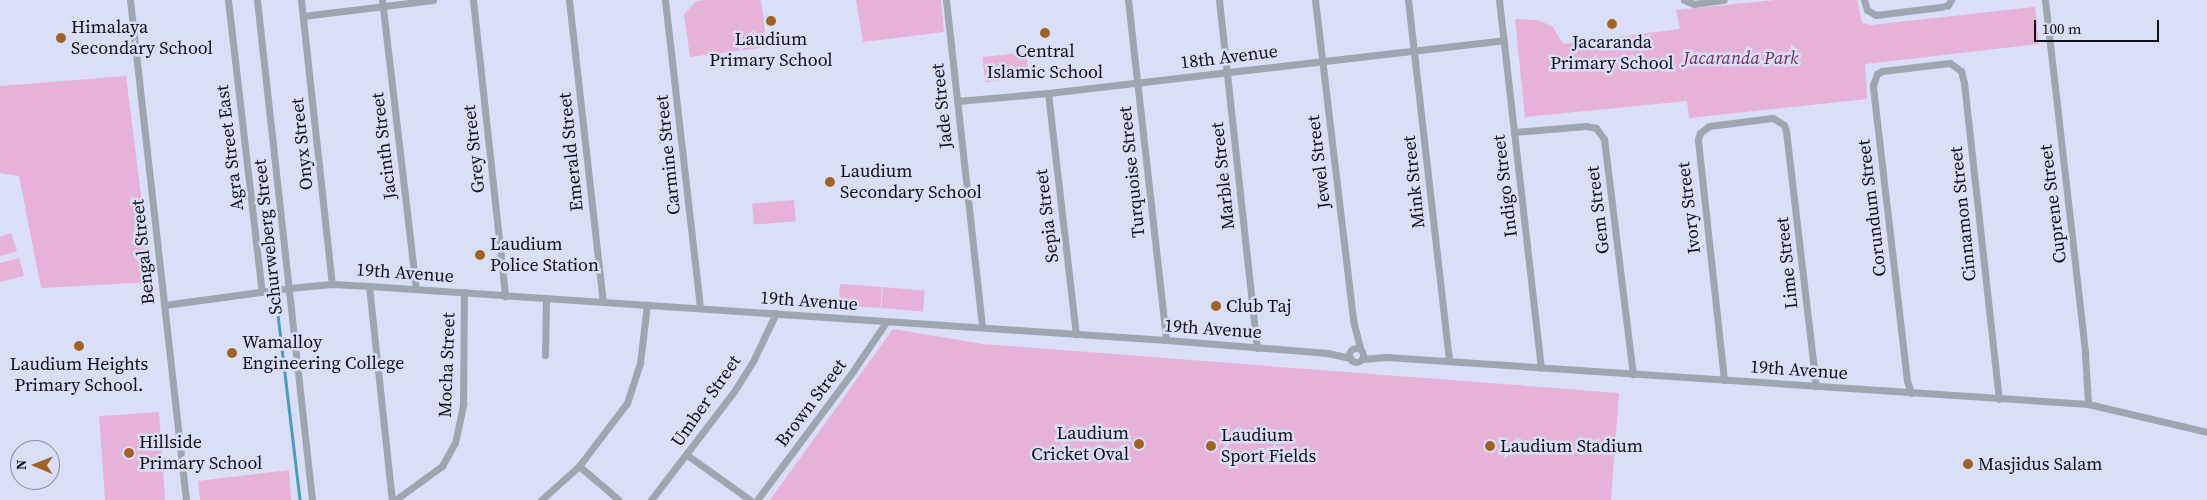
<!DOCTYPE html>
<html>
<head>
<meta charset="utf-8">
<style>
  body { margin:0 }
  #map { position:relative; width:2207px; height:500px; overflow:hidden; background:#dadef7; font-family:"Source Serif 4",serif }
  div>[style] { position:absolute }
  .green>* { inset:0; background:#e6b2d7; transform-origin:0 0 }
  .stream>* { height:2.5px; margin:-1.25px; padding:0 1.25px; transform-origin:1.25px; border-radius:1.25px; background:#4b9eb9 }
  .street>* { height:7px; margin:-3.5px; padding:0 3.5px; transform-origin:3.5px; border-radius:3.5px; background:#9ea6af }
  .street>.ring { margin:-3.5px; padding:0; box-sizing:content-box; background:none; border:7px solid #9ea6af; border-radius:50% }
  .dots>* { width:14px; height:14px; translate:-50% -50%; box-sizing:border-box; border:2px solid #dadef7; border-radius:50% }
  span { translate:-50% -50%; white-space:nowrap; text-align:center; line-height:1.15; -webkit-text-stroke:5px #dadef7; paint-order:stroke }
  .poi-label { font-size:18px; color:#0e0f17 }
  .left { translate:0 -50%; text-align:left }
  .right { translate:-100% -50%; text-align:right }
  .street-label { font-size:18px; color:#0e0f17 }
  .park-label { font-size:18px; color:#712c61; font-style:italic }
  .north { position:absolute; left:10px; top:440px; width:50px; height:50px; box-sizing:border-box; background:#dadef7; border:1px solid #888b9d; border-radius:50%; rotate:271deg; font-size:14px; font-weight:700; line-height:20px; text-align:center; color:#0e0f17 }
  .north::after { content:''; display:block; margin:auto; width:18px; height:22px; background:#9f6425; clip-path:polygon(50% 0,100% 100%,50% 72%,0 100%) }
  .scale { position:absolute; left:2034px; top:20px; width:125px; height:22px; box-sizing:border-box; border:2px solid #0e0f17; border-top:0; padding-left:6px; font-size:15px; line-height:18px; white-space:nowrap; color:#0e0f17; -webkit-text-stroke:4px #dadef7; paint-order:stroke }
</style>
</head>
<body>
<div id="map">
  <div class="green">
    <i style="clip-path:polygon(706px 0,761px 0,767px 47px,690px 57px,684px 14px,697px 1px)"></i>
    <i style="clip-path:polygon(856px 0,941px 0,944px 32px,863px 42px)"></i>
    <i style="clip-path:polygon(1775px 0,1857px 0,1862px 23px,1872px 25px,2035px 7px,2039px 44px,1865px 64px,1867px 99px,1689px 118px,1687px 101px,1525px 117px,1515px 19px,1538px 20px,1553px 27px,1563px 44px,1680px 29px,1676px 10px)"></i>
    <i style="left:1026px;top:52px;width:25px;height:44px;rotate:83deg"></i>
    <i style="clip-path:polygon(126px 76px,152px 282px,41px 288px,19px 176px,0 173px,0 86px)"></i>
    <i style="left:794px;top:200px;width:21px;height:42px;rotate:85deg"></i>
    <i style="clip-path:polygon(11px 233px,17px 251px,0 256px,0 237px)"></i>
    <i style="clip-path:polygon(19px 258px,24px 276px,0 282px,0 263px)"></i>
    <i style="left:840px;top:284px;width:42px;height:21px;rotate:4deg"></i>
    <i style="left:883px;top:287px;width:42px;height:21px;rotate:5deg"></i>
    <i style="clip-path:polygon(893px 329px,982px 344px,1619px 393px,1611px 500px,770px 500px)"></i>
    <i style="left:159px;top:412px;width:88px;height:60px;rotate:86deg"></i>
    <i style="clip-path:polygon(289px 470px,291px 500px,200px 500px,198px 481px)"></i>
  </div>
  <div class="stream">
    <i style="left:276px;top:298px;width:203px;rotate:83.2deg"></i>
  </div>
  <div class="street">
    <i style="left:130px;top:0;width:503px;rotate:83.61deg"></i>
    <i style="left:228px;top:0;width:294px;rotate:83.4deg"></i>
    <i style="left:257px;top:0;width:503px;rotate:83.72deg"></i>
    <i style="left:301px;top:0;width:286px;rotate:83.8deg"></i>
    <i style="left:382px;top:0;width:290px;rotate:83.3deg"></i>
    <i style="left:473px;top:0;width:298px;rotate:83.8deg"></i>
    <i style="left:569px;top:0;width:303px;rotate:83.6deg"></i>
    <i style="left:665px;top:0;width:309px;rotate:83.5deg"></i>
    <i style="left:946px;top:0;width:329px;rotate:83.7deg"></i>
    <i style="left:1128px;top:0;width:342px;rotate:83.6deg"></i>
    <i style="left:1219px;top:0;width:350px;rotate:83.8deg"></i>
    <i style="left:1315px;top:0;width:323px;rotate:83.2deg"></i>
    <i style="left:1353px;top:321px;width:28px;rotate:75deg"></i>
    <i style="left:1408px;top:0;width:363px;rotate:83.5deg"></i>
    <i style="left:1499px;top:0;width:370px;rotate:83.5deg"></i>
    <i style="left:1684px;top:0;width:11px;rotate:22deg"></i>
    <i style="left:1694px;top:4px;width:30px;rotate:-8deg"></i>
    <i style="left:1864px;top:0;width:10px;rotate:73deg"></i>
    <i style="left:1867px;top:10px;width:10px;rotate:29deg"></i>
    <i style="left:1876px;top:15px;width:65px;rotate:-7deg"></i>
    <i style="left:1941px;top:7px;width:7px;rotate:-16deg"></i>
    <i style="left:1948px;top:5px;width:6px;rotate:-59deg"></i>
    <i style="left:2045px;top:0;width:355px;rotate:83.5deg"></i>
    <i style="left:2085px;top:353px;width:51px;rotate:86.6deg"></i>
    <i style="left:303px;top:16px;width:131px;rotate:-7deg"></i>
    <i style="left:1048px;top:93px;width:243px;rotate:83.4deg"></i>
    <i style="left:957px;top:101px;width:91px;rotate:-5deg"></i>
    <i style="left:1048px;top:93px;width:459px;rotate:-6.6deg"></i>
    <i style="left:1514px;top:132px;width:72px;rotate:-4.8deg"></i>
    <i style="left:1586px;top:126px;width:10px;rotate:11deg"></i>
    <i style="left:1596px;top:128px;width:14px;rotate:54deg"></i>
    <i style="left:1604px;top:139px;width:237px;rotate:83deg"></i>
    <i style="left:369px;top:286px;width:215px;rotate:83.9deg"></i>
    <i style="left:164px;top:305px;width:126px;rotate:-7.7deg"></i>
    <i style="left:289px;top:288px;width:43px;rotate:-5.3deg"></i>
    <i style="left:332px;top:284px;width:37px;rotate:3deg"></i>
    <i style="left:369px;top:286px;width:799px;rotate:3.88deg"></i>
    <i style="left:1166px;top:340px;width:162px;rotate:4.6deg"></i>
    <i style="left:1327px;top:353px;width:24px;rotate:12deg"></i>
    <i class="ring" style="left:1349px;top:348px;width:7px;height:7px"></i>
    <i style="left:545px;top:355px;width:57px;rotate:-89deg"></i>
    <i style="left:1362px;top:359px;width:24px;rotate:-5deg"></i>
    <i style="left:1386px;top:357px;width:704px;rotate:3.83deg"></i>
    <i style="left:2088px;top:404px;width:122px;rotate:13.2deg"></i>
    <i style="left:1724px;top:380px;width:242px;rotate:-96.2deg"></i>
    <i style="left:1698px;top:139px;width:6px;rotate:-72deg"></i>
    <i style="left:1700px;top:133px;width:11px;rotate:-38deg"></i>
    <i style="left:1709px;top:126px;width:64px;rotate:-7.1deg"></i>
    <i style="left:1773px;top:118px;width:13px;rotate:32deg"></i>
    <i style="left:1784px;top:125px;width:6px;rotate:72deg"></i>
    <i style="left:1786px;top:131px;width:257px;rotate:83.3deg"></i>
    <i style="left:1911px;top:393px;width:13px;rotate:-108deg"></i>
    <i style="left:1907px;top:381px;width:298px;rotate:-96.6deg"></i>
    <i style="left:1873px;top:85px;width:12px;rotate:-70deg"></i>
    <i style="left:1877px;top:74px;width:6px;rotate:-31deg"></i>
    <i style="left:1882px;top:71px;width:68px;rotate:-6.7deg"></i>
    <i style="left:1950px;top:63px;width:14px;rotate:36deg"></i>
    <i style="left:1961px;top:71px;width:12px;rotate:76deg"></i>
    <i style="left:1964px;top:83px;width:318px;rotate:83.7deg"></i>
    <i style="left:687px;top:455px;width:77px;rotate:35.5deg"></i>
    <i style="left:579px;top:466px;width:52px;rotate:40.4deg"></i>
    <i style="left:395px;top:500px;width:58px;rotate:-35.9deg"></i>
    <i style="left:442px;top:466px;width:26px;rotate:-61deg"></i>
    <i style="left:455px;top:443px;width:40px;rotate:-78deg"></i>
    <i style="left:463px;top:404px;width:112px;rotate:-89.5deg"></i>
    <i style="left:541px;top:500px;width:51px;rotate:-41.8deg"></i>
    <i style="left:579px;top:466px;width:79px;rotate:-52.7deg"></i>
    <i style="left:627px;top:403px;width:42px;rotate:-72deg"></i>
    <i style="left:640px;top:363px;width:59px;rotate:-83.2deg"></i>
    <i style="left:651px;top:500px;width:138px;rotate:-52.6deg"></i>
    <i style="left:735px;top:390px;width:36px;rotate:-58deg"></i>
    <i style="left:754px;top:359px;width:51px;rotate:-64.4deg"></i>
    <i style="left:757px;top:500px;width:161px;rotate:-53.3deg"></i>
    <i style="left:853px;top:371px;width:59px;rotate:-56deg"></i>
  </div>
  <div class="dots">
    <i style="left:771px;top:21px;background:#9f6425"></i>
    <i style="left:1612px;top:24px;background:#9f6425"></i>
    <i style="left:1045px;top:33px;background:#9f6425"></i>
    <i style="left:61px;top:38px;background:#9f6425"></i>
    <i style="left:830px;top:182px;background:#9f6425"></i>
    <i style="left:480px;top:255px;background:#9f6425"></i>
    <i style="left:1216px;top:306px;background:#9f6425"></i>
    <i style="left:79px;top:346px;background:#9f6425"></i>
    <i style="left:232px;top:353px;background:#9f6425"></i>
    <i style="left:1139px;top:444px;background:#9f6425"></i>
    <i style="left:1211px;top:446px;background:#9f6425"></i>
    <i style="left:1490px;top:446px;background:#9f6425"></i>
    <i style="left:129px;top:453px;background:#9f6425"></i>
    <i style="left:1968px;top:464px;background:#9f6425"></i>
  </div>
  <div class="poi-label">
    <span class="left" style="left:71px;top:38px">Himalaya<br>Secondary School</span>
    <span style="left:771px;top:50px">Laudium<br>Primary School</span>
    <span style="left:1612px;top:53px">Jacaranda<br>Primary School</span>
    <span style="left:1045px;top:62px">Central<br>Islamic School</span>
    <span class="left" style="left:840px;top:182px">Laudium<br>Secondary School</span>
    <span class="left" style="left:490px;top:255px">Laudium<br>Police Station</span>
    <span class="left" style="left:1226px;top:306px">Club Taj</span>
    <span class="left" style="left:242px;top:353px">Wamalloy<br>Engineering College</span>
    <span style="left:79px;top:375px">Laudium Heights<br>Primary School.</span>
    <span class="right" style="left:1129px;top:444px">Laudium<br>Cricket Oval</span>
    <span class="left" style="left:1221px;top:446px">Laudium<br>Sport Fields</span>
    <span class="left" style="left:139px;top:453px">Hillside<br>Primary School</span>
    <span class="left" style="left:1500px;top:446px">Laudium Stadium</span>
    <span class="left" style="left:1978px;top:464px">Masjidus Salam</span>
  </div>
  <div class="street-label">
    <span style="left:1229px;top:57px;rotate:-7deg">18th Avenue</span>
    <span style="left:942px;top:106px;rotate:-96deg">Jade Street</span>
    <span style="left:302px;top:144px;rotate:-96deg">Onyx Street</span>
    <span style="left:384px;top:146px;rotate:-97deg">Jacinth Street</span>
    <span style="left:230px;top:148px;rotate:-97deg">Agra Street East</span>
    <span style="left:474px;top:149px;rotate:-96deg">Grey Street</span>
    <span style="left:571px;top:152px;rotate:-96deg">Emerald Street</span>
    <span style="left:668px;top:155px;rotate:-96deg">Carmine Street</span>
    <span style="left:1319px;top:162px;rotate:-97deg">Jewel Street</span>
    <span style="left:1132px;top:172px;rotate:-96deg">Turquoise Street</span>
    <span style="left:1223px;top:176px;rotate:-96deg">Marble Street</span>
    <span style="left:1414px;top:182px;rotate:-96deg">Mink Street</span>
    <span style="left:1505px;top:186px;rotate:-97deg">Indigo Street</span>
    <span style="left:2053px;top:204px;rotate:-97deg">Cuprene Street</span>
    <span style="left:1689px;top:208px;rotate:-97deg">Ivory Street</span>
    <span style="left:1872px;top:208px;rotate:-97deg">Corundum Street</span>
    <span style="left:1598px;top:210px;rotate:-97deg">Gem Street</span>
    <span style="left:1963px;top:214px;rotate:-96deg">Cinnamon Street</span>
    <span style="left:1047px;top:216px;rotate:-97deg">Sepia Street</span>
    <span style="left:268px;top:237px;rotate:-96deg">Schurweberg Street</span>
    <span style="left:143px;top:252px;rotate:-96deg">Bengal Street</span>
    <span style="left:1787px;top:263px;rotate:-96deg">Lime Street</span>
    <span style="left:405px;top:273px;rotate:4deg">19th Avenue</span>
    <span style="left:809px;top:301px;rotate:4deg">19th Avenue</span>
    <span style="left:1213px;top:329px;rotate:4deg">19th Avenue</span>
    <span style="left:447px;top:365px;rotate:-88deg">Mocha Street</span>
    <span style="left:1799px;top:370px;rotate:4deg">19th Avenue</span>
    <span style="left:706px;top:401px;rotate:-55deg">Umber Street</span>
    <span style="left:811px;top:403px;rotate:-53deg">Brown Street</span>
  </div>
  <div class="park-label">
    <span style="left:1741px;top:58px">Jacaranda Park</span>
  </div>
  <div class="north">N</div>
  <div class="scale">100 m</div>
</div>
</body>
</html>
